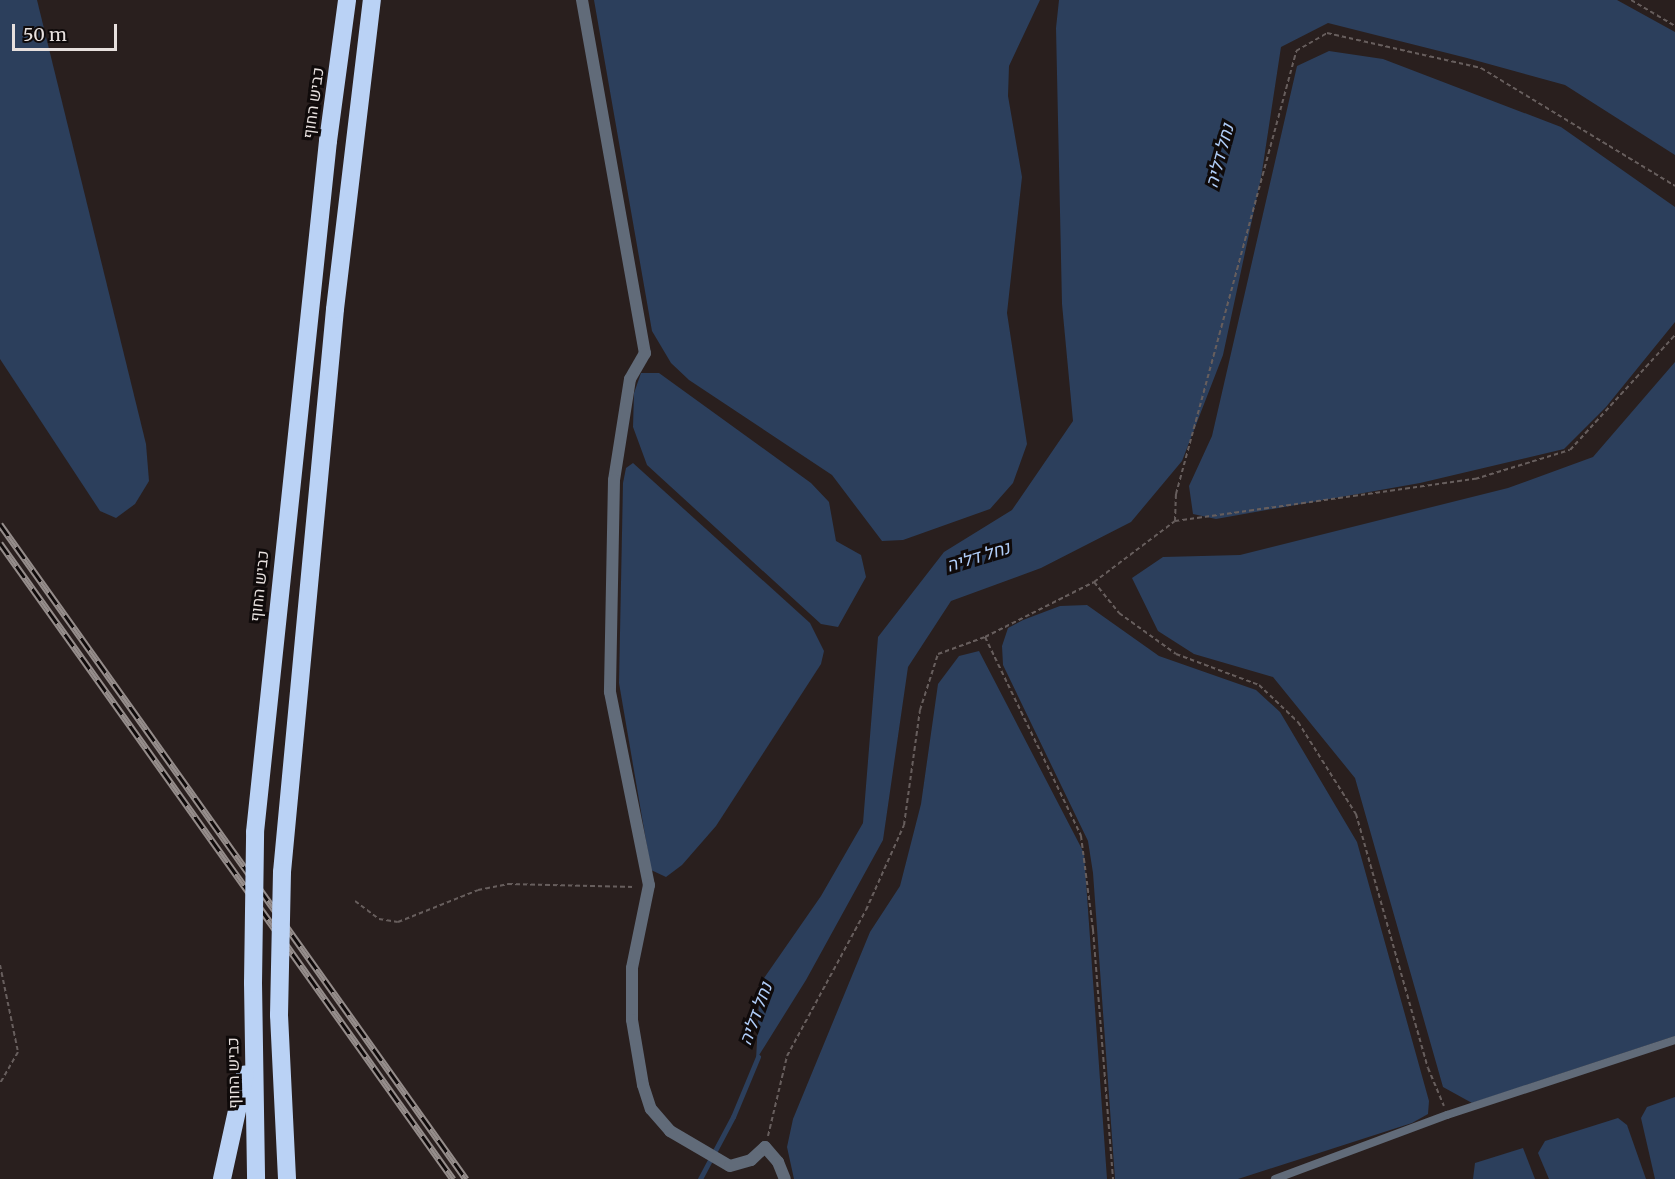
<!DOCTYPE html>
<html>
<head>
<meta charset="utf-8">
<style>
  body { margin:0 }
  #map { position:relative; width:1675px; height:1179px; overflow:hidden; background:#291f1e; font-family:Merriweather,Heebo,serif }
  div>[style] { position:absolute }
  .water>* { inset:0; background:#2c3f5c }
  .stream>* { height:4.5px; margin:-2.25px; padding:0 2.25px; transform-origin:2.25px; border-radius:2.25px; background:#2c3f5c }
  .path>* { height:2px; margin-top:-1px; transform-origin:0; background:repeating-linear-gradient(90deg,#675e5d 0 4.5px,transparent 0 7.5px) }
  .service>* { height:8px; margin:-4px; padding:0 4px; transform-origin:4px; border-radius:4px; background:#616b79 }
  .minor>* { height:12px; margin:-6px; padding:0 6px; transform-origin:6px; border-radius:6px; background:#616b79 }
  .motorway>* { height:18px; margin:-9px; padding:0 9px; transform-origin:9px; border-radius:9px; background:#bad2f5 }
  .rail>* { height:7px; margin-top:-3.5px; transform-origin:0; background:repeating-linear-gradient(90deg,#0f0a0a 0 14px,#958d8b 0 28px); box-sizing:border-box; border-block:2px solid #958d8b }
  .motorway-bridge>* { height:18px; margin:-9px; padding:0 9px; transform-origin:9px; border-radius:9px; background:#bad2f5 }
  span { translate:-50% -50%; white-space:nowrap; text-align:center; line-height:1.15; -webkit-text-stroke:6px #0f0a0a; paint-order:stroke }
  .street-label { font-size:16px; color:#e7e0de }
  .water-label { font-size:18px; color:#b0cdf8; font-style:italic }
  .scale { position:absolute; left:12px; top:24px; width:105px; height:27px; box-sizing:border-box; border:3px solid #e7e0de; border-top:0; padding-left:8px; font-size:18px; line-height:21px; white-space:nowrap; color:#e7e0de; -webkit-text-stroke:4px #0f0a0a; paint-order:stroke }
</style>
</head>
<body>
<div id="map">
  <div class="water">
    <i style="clip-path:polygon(0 0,37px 0,146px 444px,149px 481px,135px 504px,116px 518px,100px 511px,0 359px)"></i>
    <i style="clip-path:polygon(594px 0,1040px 0,1009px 66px,1008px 96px,1022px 177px,1007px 313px,1027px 444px,1013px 483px,990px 509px,903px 540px,882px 541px,832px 475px,689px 380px,671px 363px,652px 331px)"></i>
    <i style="clip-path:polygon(1059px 0,1617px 0,1675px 32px,1675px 155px,1565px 85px,1467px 58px,1328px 23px,1281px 47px,1261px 178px,1223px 355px,1182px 461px,1131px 522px,1041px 568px,951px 601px,908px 667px,883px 840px,806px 980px,756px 1060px,760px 984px,821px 896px,863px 823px,878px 637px,944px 552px,1012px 510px,1073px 421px,1062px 304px,1056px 28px)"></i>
    <i style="clip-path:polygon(1329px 51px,1383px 59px,1561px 127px,1675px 207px,1675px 322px,1606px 407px,1564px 449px,1420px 483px,1216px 519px,1193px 514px,1189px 486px,1212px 436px,1297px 66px)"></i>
    <i style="clip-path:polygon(1675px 362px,1675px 1036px,1472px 1103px,1443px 1087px,1355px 778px,1273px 677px,1194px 654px,1158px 631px,1132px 578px,1163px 557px,1240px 555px,1508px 488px,1593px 457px)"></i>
    <i style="clip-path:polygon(641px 373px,659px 373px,811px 483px,829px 502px,836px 541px,861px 555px,866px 577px,838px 627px,821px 624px,647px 465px,633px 427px,634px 393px)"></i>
    <i style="clip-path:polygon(633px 463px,810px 623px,824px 651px,821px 664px,716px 826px,682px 865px,666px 877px,651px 870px,619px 683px,623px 483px,626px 468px)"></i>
    <i style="clip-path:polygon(1087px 605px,1159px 656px,1256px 690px,1280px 712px,1357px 842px,1429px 1101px,1428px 1114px,1412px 1123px,1238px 1179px,1115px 1179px,1093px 873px,1088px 841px,1003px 665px,1002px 646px,1008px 628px,1023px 620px,1060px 606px)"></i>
    <i style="clip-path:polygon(979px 651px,1084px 853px,1107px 1179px,794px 1179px,787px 1147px,793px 1119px,870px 932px,900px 886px,921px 804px,938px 684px,959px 656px)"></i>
    <i style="clip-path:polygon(1675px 1097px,1675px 1179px,1655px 1179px,1641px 1118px,1647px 1107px)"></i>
    <i style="clip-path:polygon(1618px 1118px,1627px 1125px,1646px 1179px,1549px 1179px,1538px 1153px,1545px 1141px)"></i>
    <i style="clip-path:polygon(1523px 1148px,1535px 1179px,1473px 1179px,1475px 1163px)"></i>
  </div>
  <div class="stream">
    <i style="left:700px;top:1179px;width:70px;rotate:-62deg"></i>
    <i style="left:733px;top:1117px;width:65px;rotate:-67.4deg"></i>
  </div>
  <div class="path">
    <i style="left:1631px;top:0;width:51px;rotate:30.6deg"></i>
    <i style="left:1175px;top:521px;width:27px;rotate:-88deg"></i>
    <i style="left:1176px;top:494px;width:459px;rotate:-74.8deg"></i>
    <i style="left:1296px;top:51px;width:36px;rotate:-30deg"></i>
    <i style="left:1327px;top:33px;width:158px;rotate:12.8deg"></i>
    <i style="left:1481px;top:68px;width:227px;rotate:31.3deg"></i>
    <i style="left:1094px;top:582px;width:40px;rotate:51deg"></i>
    <i style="left:1119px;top:613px;width:70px;rotate:35.7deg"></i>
    <i style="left:1176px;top:654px;width:89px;rotate:20.5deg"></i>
    <i style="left:1259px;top:685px;width:54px;rotate:43.5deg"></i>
    <i style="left:1298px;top:722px;width:109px;rotate:57.8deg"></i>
    <i style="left:1356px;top:814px;width:264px;rotate:74.2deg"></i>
    <i style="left:1428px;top:1068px;width:41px;rotate:67.2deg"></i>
    <i style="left:985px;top:637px;width:221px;rotate:64.2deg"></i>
    <i style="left:1081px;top:836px;width:95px;rotate:82.7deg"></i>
    <i style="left:1093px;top:930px;width:250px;rotate:85.4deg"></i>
    <i style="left:355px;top:901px;width:30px;rotate:37deg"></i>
    <i style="left:379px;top:919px;width:19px;rotate:9deg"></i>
    <i style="left:398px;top:922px;width:86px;rotate:-21.8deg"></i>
    <i style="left:478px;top:890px;width:31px;rotate:-11deg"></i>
    <i style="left:508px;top:884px;width:127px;rotate:1.4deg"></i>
    <i style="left:0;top:965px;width:89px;rotate:78.3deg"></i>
    <i style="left:18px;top:1052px;width:36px;rotate:120deg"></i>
    <i style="left:768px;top:1136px;width:82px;rotate:-76.6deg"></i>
    <i style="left:787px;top:1056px;width:166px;rotate:-61.6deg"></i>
    <i style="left:866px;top:910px;width:93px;rotate:-65.9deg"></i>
    <i style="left:904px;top:825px;width:116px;rotate:-82.1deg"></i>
    <i style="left:920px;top:710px;width:59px;rotate:-72.2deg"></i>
    <i style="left:938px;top:654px;width:50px;rotate:-19.9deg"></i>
    <i style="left:985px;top:637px;width:122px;rotate:-26.8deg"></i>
    <i style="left:1094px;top:582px;width:101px;rotate:-37deg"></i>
    <i style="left:1175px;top:521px;width:303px;rotate:-8deg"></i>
    <i style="left:1475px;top:479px;width:99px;rotate:-17deg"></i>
    <i style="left:1570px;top:450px;width:156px;rotate:-47.6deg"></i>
  </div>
  <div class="service">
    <i style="left:1275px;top:1179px;width:184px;rotate:-20.4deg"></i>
    <i style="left:1447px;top:1115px;width:240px;rotate:-18.2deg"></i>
  </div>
  <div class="minor">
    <i style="left:582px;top:0;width:359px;rotate:79.9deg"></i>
    <i style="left:645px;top:353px;width:30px;rotate:120deg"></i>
    <i style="left:630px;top:379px;width:102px;rotate:99deg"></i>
    <i style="left:614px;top:480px;width:212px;rotate:91.1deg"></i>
    <i style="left:610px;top:692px;width:197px;rotate:78.6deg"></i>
    <i style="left:649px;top:885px;width:85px;rotate:101.6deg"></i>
    <i style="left:632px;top:968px;width:52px;rotate:90deg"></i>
    <i style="left:632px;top:1020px;width:66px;rotate:80.4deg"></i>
    <i style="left:643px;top:1085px;width:25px;rotate:72deg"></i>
    <i style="left:651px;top:1109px;width:29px;rotate:49deg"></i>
    <i style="left:670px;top:1131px;width:69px;rotate:30.3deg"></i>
    <i style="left:730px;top:1166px;width:22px;rotate:-16deg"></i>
    <i style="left:751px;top:1160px;width:19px;rotate:-43deg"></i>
    <i style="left:765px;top:1147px;width:20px;rotate:49deg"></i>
    <i style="left:778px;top:1162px;width:18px;rotate:68deg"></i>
  </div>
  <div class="motorway">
    <i style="left:255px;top:832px;width:695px;rotate:-83.97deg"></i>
    <i style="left:328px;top:141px;width:142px;rotate:-82.3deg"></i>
    <i style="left:282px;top:872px;width:565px;rotate:-84.62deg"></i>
    <i style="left:335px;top:309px;width:311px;rotate:-83.2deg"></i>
    <i style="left:253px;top:983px;width:196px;rotate:89.1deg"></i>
    <i style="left:279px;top:1015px;width:164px;rotate:87.2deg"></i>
    <i style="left:222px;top:1179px;width:107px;rotate:-77.6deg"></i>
  </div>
  <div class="rail">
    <i style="left:0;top:524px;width:804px;rotate:54.57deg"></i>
    <i style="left:0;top:543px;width:781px;rotate:54.54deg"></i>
  </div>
  <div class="motorway-bridge">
    <i style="left:253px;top:983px;width:151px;rotate:-89.2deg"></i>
    <i style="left:279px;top:1015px;width:143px;rotate:-88.8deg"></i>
  </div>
  <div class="street-label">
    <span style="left:313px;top:103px;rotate:-82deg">כביש החוף</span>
    <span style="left:259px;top:586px;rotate:-84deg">כביש החוף</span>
    <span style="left:233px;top:1073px;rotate:-91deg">כביש החוף</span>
  </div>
  <div class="water-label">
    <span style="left:1220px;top:156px;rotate:-75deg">נחל דליה</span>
    <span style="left:978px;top:557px;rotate:-17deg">נחל דליה</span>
    <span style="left:756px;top:1014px;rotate:-70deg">נחל דליה</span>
  </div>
  <div class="scale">50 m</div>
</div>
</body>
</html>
